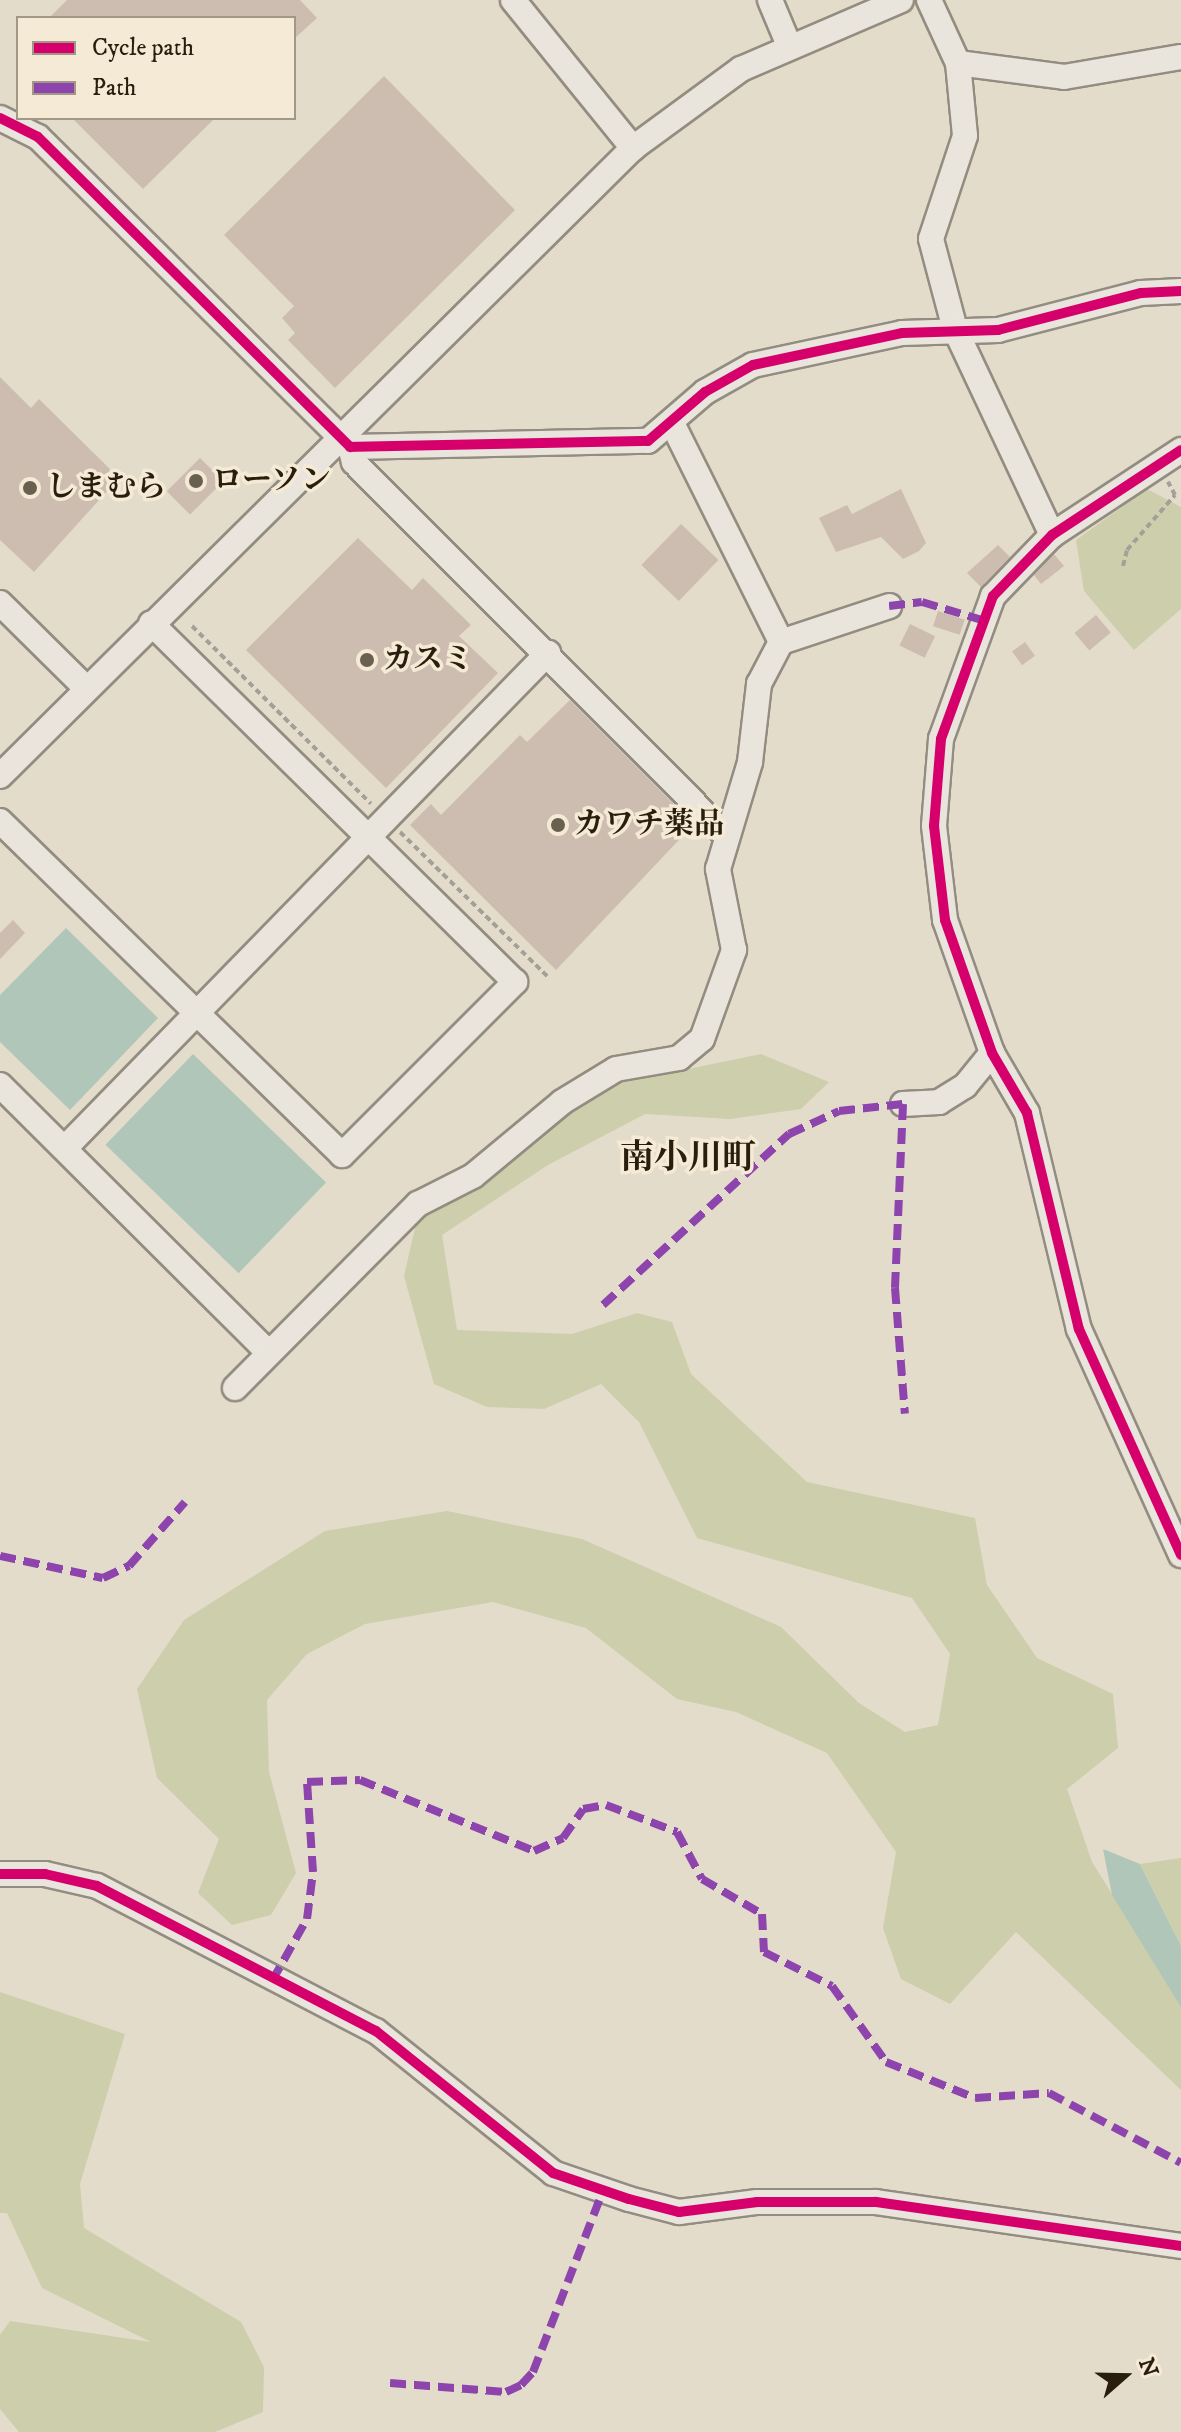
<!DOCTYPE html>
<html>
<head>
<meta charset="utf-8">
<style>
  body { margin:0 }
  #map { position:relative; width:1181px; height:2432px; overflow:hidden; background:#e4dcca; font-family:"IM FELL DW Pica","Noto Serif JP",serif }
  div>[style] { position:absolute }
  .green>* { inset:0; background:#ccceac }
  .water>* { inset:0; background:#b0c6b9; transform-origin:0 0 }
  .building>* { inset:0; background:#ccbdb0; transform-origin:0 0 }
  .path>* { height:4px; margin-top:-2px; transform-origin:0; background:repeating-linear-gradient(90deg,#a4a098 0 6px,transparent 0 10px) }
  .roads { filter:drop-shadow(2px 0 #938c80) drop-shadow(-2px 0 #938c80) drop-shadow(0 2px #938c80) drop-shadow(0 -2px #938c80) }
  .minor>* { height:24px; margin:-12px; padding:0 12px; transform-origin:12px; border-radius:12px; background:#eae5dc }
  .quiet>* { height:8px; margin-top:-4px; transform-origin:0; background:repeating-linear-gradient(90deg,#8e44ad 0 16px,transparent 0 24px) }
  .cycleway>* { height:10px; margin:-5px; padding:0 5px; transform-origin:5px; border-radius:5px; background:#d6006c }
  .dots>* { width:22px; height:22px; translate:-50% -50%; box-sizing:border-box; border:4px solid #f5ead5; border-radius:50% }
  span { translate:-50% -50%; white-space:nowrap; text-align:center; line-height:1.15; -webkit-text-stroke:7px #f5ead5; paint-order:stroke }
  .poi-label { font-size:30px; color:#291e0d; font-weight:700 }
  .left { translate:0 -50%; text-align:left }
  .quarter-label { font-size:34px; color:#291e0d; font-weight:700 }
  .legend { position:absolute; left:16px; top:16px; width:280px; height:104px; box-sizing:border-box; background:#f5ead5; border:2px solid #a39885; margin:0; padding:10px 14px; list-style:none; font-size:24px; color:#291e0d }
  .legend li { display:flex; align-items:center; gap:16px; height:40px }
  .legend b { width:40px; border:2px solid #a39885 }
  .north { position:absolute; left:1085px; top:2336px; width:80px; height:80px; -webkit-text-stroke:6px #f5ead5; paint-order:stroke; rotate:70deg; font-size:22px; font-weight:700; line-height:32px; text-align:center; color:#291e0d }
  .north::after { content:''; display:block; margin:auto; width:28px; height:36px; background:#291e0d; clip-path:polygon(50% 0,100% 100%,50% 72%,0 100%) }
</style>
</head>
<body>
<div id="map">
  <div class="green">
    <i style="clip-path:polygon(1147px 489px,1181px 507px,1181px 609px,1134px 650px,1084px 591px,1076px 540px)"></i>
    <i style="clip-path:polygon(761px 1054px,829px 1082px,801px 1109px,730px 1119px,645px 1114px,548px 1165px,442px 1235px,457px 1330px,572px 1334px,637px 1313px,672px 1322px,691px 1374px,807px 1482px,975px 1518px,987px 1585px,1037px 1658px,1113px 1694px,1118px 1748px,1067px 1789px,1092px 1862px,1181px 2004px,1181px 2090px,1016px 1932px,950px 2004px,901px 1979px,883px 1928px,896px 1852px,827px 1753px,736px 1712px,677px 1699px,586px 1628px,493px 1602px,365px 1624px,307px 1654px,267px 1700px,269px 1772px,296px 1873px,271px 1915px,232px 1925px,198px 1893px,219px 1839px,157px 1778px,137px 1689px,184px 1620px,325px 1531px,447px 1511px,582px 1539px,781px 1627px,859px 1703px,905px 1732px,938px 1725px,950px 1654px,912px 1598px,697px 1538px,639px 1422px,601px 1384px,544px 1409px,487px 1407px,434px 1384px,404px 1276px,418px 1215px,601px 1087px)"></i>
    <i style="clip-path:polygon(1181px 1858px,1181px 1946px,1140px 1864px)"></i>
    <i style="clip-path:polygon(0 1992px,125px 2034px,80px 2184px,84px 2228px,241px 2322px,264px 2367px,263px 2412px,215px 2432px,19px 2432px,0 2409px,0 2335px,10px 2321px,151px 2342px,42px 2288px,7px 2213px,0 2213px)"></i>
  </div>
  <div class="water">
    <i style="clip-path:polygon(66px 928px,158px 1018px,70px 1110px,0 1042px,0 995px)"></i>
    <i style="left:193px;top:1054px;width:185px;height:126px;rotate:44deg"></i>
    <i style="clip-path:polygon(1103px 1849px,1140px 1864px,1181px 1946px,1181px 2007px,1112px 1895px)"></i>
  </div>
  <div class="building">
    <i style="clip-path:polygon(67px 0,300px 0,317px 18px,294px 39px,294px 18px,49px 18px)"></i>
    <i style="clip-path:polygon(384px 76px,515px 210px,335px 388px,288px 340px,295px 333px,282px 318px,294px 306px,224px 235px)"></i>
    <i style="clip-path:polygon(72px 118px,215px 118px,143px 189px)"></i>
    <i style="clip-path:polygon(0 377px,31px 408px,39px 399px,119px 478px,34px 572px,0 540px)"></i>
    <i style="left:200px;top:458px;width:33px;height:47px;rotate:45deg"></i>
    <i style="clip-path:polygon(901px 489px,926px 543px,919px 551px,903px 559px,881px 537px,836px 552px,819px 518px,847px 505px,852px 514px)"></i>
    <i style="left:681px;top:524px;width:52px;height:57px;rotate:44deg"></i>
    <i style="clip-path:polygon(358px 538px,412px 590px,423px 578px,471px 625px,459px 636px,498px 673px,386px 788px,246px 650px)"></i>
    <i style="clip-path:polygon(998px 545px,1010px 557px,981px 587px,967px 573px)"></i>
    <i style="clip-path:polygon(1054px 554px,1064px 566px,1041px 584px,1034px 575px)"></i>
    <i style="left:938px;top:611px;width:28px;height:16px;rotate:18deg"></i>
    <i style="left:1096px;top:615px;width:23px;height:28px;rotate:50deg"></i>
    <i style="left:910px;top:624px;width:28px;height:24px;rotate:26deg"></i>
    <i style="left:1025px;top:642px;width:17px;height:16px;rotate:54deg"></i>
    <i style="clip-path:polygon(570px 700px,694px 824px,556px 970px,410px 825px,431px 804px,441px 815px,520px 735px,527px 742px)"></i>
    <i style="clip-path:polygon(13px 920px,25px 933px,0 959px,0 933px)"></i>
  </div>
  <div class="path">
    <i style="left:1123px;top:566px;width:16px;rotate:-76deg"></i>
    <i style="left:1127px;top:550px;width:73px;rotate:-48.9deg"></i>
    <i style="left:1175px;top:495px;width:15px;rotate:-118deg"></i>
    <i style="left:192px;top:626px;width:252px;rotate:44.8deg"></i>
    <i style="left:400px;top:832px;width:206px;rotate:44.4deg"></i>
  </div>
  <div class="roads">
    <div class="minor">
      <i style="left:513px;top:0;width:191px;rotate:51deg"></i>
      <i style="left:770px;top:0;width:47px;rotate:67.3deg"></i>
      <i style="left:929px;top:0;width:69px;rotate:65.3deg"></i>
      <i style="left:958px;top:63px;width:107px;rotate:7.5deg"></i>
      <i style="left:1064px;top:77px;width:119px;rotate:-9.7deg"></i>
      <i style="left:958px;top:63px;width:73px;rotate:84.5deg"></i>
      <i style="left:965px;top:136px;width:108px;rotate:108.3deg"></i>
      <i style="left:931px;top:239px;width:93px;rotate:75.1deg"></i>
      <i style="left:955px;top:329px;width:228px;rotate:64.8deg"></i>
      <i style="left:0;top:118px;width:42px;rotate:26.6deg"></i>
      <i style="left:38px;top:137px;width:440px;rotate:44.8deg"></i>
      <i style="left:350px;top:447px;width:298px;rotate:-1.2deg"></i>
      <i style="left:648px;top:441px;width:75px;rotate:-40.7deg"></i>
      <i style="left:705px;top:392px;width:55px;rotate:-29.4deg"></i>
      <i style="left:753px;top:365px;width:152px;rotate:-12.1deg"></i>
      <i style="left:902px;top:333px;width:96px;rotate:-1.8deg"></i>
      <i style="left:998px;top:330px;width:148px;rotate:-14.5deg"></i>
      <i style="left:1141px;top:293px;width:40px;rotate:-2.9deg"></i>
      <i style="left:673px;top:425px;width:242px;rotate:63.5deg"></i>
      <i style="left:350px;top:447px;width:16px;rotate:75deg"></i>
      <i style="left:354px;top:462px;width:527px;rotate:45.08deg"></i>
      <i style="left:1181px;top:450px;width:154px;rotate:146.6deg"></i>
      <i style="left:1052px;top:535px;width:85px;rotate:134deg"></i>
      <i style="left:993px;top:596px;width:152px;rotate:110deg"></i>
      <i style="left:941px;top:739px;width:87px;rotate:94.6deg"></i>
      <i style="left:934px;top:826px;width:95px;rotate:83.3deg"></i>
      <i style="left:945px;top:920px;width:141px;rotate:70.5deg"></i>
      <i style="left:992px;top:1053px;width:69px;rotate:59.7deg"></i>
      <i style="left:1027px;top:1113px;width:222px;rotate:76.5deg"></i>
      <i style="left:1079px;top:1329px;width:248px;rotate:65.7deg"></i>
      <i style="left:0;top:603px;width:122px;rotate:44.7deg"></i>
      <i style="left:0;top:776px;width:892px;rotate:-44.77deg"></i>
      <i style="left:633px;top:148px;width:134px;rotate:-36.2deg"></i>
      <i style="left:741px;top:69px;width:174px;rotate:-23.3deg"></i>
      <i style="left:0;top:821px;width:478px;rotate:44.3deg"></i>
      <i style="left:342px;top:1155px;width:245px;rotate:-45deg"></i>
      <i style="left:515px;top:982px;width:511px;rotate:-135.4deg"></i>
      <i style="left:0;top:1085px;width:375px;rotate:44.9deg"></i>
      <i style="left:903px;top:1104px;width:36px;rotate:-3deg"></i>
      <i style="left:939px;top:1102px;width:31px;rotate:-32deg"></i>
      <i style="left:965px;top:1086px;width:43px;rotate:-50.7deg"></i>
      <i style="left:65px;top:1148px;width:692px;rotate:-45.7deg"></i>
      <i style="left:235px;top:1388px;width:260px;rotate:-45.2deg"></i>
      <i style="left:418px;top:1204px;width:62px;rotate:-27deg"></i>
      <i style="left:473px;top:1176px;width:116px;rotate:-39.7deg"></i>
      <i style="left:562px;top:1102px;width:63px;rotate:-31.4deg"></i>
      <i style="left:616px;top:1069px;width:64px;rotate:-9.9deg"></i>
      <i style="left:679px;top:1058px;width:30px;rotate:-40deg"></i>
      <i style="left:702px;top:1039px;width:95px;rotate:-70.2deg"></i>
      <i style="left:734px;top:950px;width:83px;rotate:-101.2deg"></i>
      <i style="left:718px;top:869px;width:112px;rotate:-73.3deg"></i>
      <i style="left:750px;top:762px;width:79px;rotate:-83.4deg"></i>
      <i style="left:759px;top:684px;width:47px;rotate:-62.4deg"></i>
      <i style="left:781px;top:642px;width:114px;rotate:-18.4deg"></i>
      <i style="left:0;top:1874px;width:45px"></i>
      <i style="left:45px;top:1874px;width:53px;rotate:13deg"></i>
      <i style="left:97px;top:1886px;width:314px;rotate:27.5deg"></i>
      <i style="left:376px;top:2031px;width:227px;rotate:38.7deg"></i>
      <i style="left:553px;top:2173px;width:80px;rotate:18.9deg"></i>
      <i style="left:629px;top:2199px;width:52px;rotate:14.6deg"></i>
      <i style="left:679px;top:2212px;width:79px;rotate:-7.3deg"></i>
      <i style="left:757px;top:2202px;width:119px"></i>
      <i style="left:876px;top:2202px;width:308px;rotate:8.2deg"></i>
    </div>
  </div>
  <div class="quiet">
    <i style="left:889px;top:606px;width:33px;rotate:-7deg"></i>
    <i style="left:922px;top:602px;width:63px;rotate:16.7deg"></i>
    <i style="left:603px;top:1305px;width:253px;rotate:-42.6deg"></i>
    <i style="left:789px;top:1134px;width:55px;rotate:-24.7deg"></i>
    <i style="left:839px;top:1111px;width:64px;rotate:-6.2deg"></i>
    <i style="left:903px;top:1104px;width:184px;rotate:92.5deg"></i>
    <i style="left:895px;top:1288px;width:126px;rotate:85.5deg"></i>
    <i style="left:0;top:1556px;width:105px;rotate:12.1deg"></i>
    <i style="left:103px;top:1578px;width:29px;rotate:-25deg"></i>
    <i style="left:129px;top:1566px;width:85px;rotate:-48.8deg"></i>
    <i style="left:272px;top:1981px;width:71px;rotate:-60.6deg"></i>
    <i style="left:307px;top:1919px;width:47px;rotate:-82.7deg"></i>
    <i style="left:313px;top:1872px;width:90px;rotate:-93.8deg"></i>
    <i style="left:307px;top:1782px;width:53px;rotate:-2.2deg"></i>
    <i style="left:360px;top:1780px;width:188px;rotate:22.2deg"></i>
    <i style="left:534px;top:1851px;width:32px;rotate:-24deg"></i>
    <i style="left:563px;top:1838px;width:35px;rotate:-55deg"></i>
    <i style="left:583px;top:1809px;width:23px;rotate:-10deg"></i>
    <i style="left:606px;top:1805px;width:76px;rotate:20.8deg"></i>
    <i style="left:677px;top:1832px;width:53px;rotate:62deg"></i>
    <i style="left:702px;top:1879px;width:69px;rotate:30.3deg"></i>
    <i style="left:762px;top:1914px;width:38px;rotate:87deg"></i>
    <i style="left:764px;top:1952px;width:76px;rotate:26.6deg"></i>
    <i style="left:832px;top:1986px;width:93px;rotate:54.6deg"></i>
    <i style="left:886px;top:2062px;width:96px;rotate:22deg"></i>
    <i style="left:975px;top:2098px;width:74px;rotate:-3.9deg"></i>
    <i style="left:1049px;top:2093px;width:149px;rotate:27.9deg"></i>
    <i style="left:390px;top:2383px;width:116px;rotate:4.4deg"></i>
    <i style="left:506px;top:2392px;width:17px;rotate:-25deg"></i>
    <i style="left:521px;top:2385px;width:18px;rotate:-47deg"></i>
    <i style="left:533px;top:2372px;width:194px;rotate:-68.9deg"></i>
  </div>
  <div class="cycleway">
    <i style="left:0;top:118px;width:42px;rotate:26.6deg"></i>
    <i style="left:38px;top:137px;width:440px;rotate:44.8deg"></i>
    <i style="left:350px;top:447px;width:298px;rotate:-1.2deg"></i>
    <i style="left:648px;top:441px;width:75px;rotate:-40.7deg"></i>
    <i style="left:705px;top:392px;width:55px;rotate:-29.4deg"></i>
    <i style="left:753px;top:365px;width:152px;rotate:-12.1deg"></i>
    <i style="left:902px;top:333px;width:96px;rotate:-1.8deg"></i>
    <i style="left:998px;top:330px;width:148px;rotate:-14.5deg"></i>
    <i style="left:1141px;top:293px;width:40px;rotate:-2.9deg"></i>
    <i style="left:1181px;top:450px;width:154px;rotate:146.6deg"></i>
    <i style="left:1052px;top:535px;width:85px;rotate:134deg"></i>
    <i style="left:993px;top:596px;width:152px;rotate:110deg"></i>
    <i style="left:941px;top:739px;width:87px;rotate:94.6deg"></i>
    <i style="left:934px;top:826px;width:95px;rotate:83.3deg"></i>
    <i style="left:945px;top:920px;width:141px;rotate:70.5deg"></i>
    <i style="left:992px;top:1053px;width:69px;rotate:59.7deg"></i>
    <i style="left:1027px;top:1113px;width:222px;rotate:76.5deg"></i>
    <i style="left:1079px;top:1329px;width:248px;rotate:65.7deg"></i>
    <i style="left:0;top:1874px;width:45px"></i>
    <i style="left:45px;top:1874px;width:53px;rotate:13deg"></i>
    <i style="left:97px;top:1886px;width:314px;rotate:27.5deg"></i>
    <i style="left:376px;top:2031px;width:227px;rotate:38.7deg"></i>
    <i style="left:553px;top:2173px;width:80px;rotate:18.9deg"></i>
    <i style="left:629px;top:2199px;width:52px;rotate:14.6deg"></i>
    <i style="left:679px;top:2212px;width:79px;rotate:-7.3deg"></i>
    <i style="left:757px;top:2202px;width:119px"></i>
    <i style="left:876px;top:2202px;width:308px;rotate:8.2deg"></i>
  </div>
  <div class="dots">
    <i style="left:196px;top:481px;background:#6a604f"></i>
    <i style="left:30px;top:488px;background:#6a604f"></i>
    <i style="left:367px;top:660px;background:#6a604f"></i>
    <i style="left:558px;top:825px;background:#6a604f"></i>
  </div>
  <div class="poi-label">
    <span class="left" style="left:212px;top:481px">ローソン</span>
    <span class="left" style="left:46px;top:488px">しまむら</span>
    <span class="left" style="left:383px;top:660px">カスミ</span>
    <span class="left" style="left:574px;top:825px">カワチ薬品</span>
  </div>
  <div class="quarter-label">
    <span style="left:688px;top:1159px">南小川町</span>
  </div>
  <ul class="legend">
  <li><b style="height:10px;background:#d6006c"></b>Cycle path</li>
  <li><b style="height:10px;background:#8e44ad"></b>Path</li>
  </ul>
  <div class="north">N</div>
</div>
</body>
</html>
